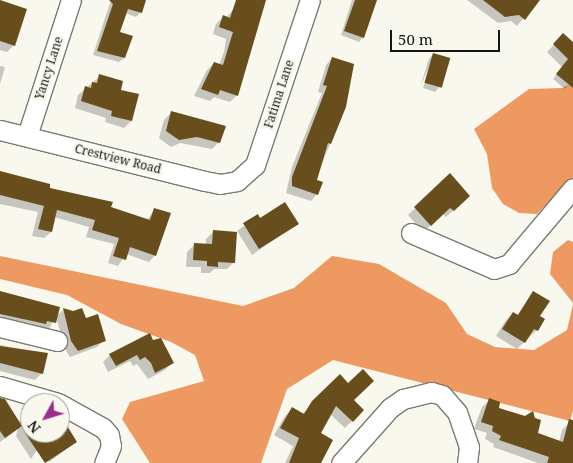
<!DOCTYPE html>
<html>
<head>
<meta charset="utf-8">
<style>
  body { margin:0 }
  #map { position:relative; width:573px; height:463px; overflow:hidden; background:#f8f8ee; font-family:"Noto Serif",serif }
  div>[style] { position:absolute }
  .forest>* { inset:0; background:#ed9961 }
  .shadow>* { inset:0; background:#0003 }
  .building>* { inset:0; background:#684e1d; transform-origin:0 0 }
  .roads { filter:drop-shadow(1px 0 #7a7a72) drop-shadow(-1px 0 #7a7a72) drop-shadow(0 1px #7a7a72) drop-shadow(0 -1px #7a7a72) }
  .minor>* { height:19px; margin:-9.5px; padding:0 9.5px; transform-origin:9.5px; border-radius:9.5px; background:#fff }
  span { translate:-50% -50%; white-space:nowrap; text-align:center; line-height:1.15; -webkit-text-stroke:5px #f8f8ee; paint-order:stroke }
  .street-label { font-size:12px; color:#161613 }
  .north { position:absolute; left:20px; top:393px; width:50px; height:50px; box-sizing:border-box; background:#f8f8ee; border:1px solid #9e9e96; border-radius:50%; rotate:231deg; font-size:14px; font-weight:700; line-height:20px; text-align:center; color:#161613 }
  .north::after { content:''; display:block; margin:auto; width:18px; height:22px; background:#9b2d8c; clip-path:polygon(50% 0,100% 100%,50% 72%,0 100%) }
  .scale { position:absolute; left:390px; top:30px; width:110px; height:22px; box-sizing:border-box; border:2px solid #161613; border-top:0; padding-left:6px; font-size:15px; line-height:18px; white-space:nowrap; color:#161613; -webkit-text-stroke:4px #f8f8ee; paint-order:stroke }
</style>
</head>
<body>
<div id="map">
  <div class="forest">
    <i style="clip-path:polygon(573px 83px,573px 177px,537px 214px,519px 213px,503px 204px,492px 188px,487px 154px,474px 129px,529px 89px,562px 88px)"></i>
    <i style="clip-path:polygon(568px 240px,573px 242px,573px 303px,550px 274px,553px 252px)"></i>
    <i style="clip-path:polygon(0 256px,243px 306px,294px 288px,332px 256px,379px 264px,446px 303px,467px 334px,495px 347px,534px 350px,567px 330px,573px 304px,573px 411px,570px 421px,333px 360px,287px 389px,261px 463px,150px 463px,122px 419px,130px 402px,204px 381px,195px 355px,171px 342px,121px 324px,67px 295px,0 279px)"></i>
  </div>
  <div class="shadow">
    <i style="clip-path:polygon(111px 0,137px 0,141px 12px,136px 17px,125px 13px,118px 32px,124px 58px,119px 62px,93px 55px)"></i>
    <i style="clip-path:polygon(241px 0,266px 0,237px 95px,230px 102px,214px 97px,210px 101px,194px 96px,207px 70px,214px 63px,219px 65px,224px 52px,226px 39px,213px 34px,216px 24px,223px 17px,226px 18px)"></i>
    <i style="clip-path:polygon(352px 0,371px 0,363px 37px,359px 42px,341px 35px)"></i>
    <i style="clip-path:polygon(467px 0,539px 0,517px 26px,511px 21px,498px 23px)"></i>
    <i style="clip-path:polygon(0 4px,14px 45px,7px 52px,0 50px)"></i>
    <i style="clip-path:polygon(563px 35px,573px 44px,573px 80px,565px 89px,553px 79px,562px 67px,547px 52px)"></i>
    <i style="clip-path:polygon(433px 54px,439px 87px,435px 92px,423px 88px,433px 58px,420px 87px,429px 59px)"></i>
    <i style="clip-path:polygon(332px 58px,330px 144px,315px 181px,317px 194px,311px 201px,286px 193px,292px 167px,322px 93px,318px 92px,326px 65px)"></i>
    <i style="clip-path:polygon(0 66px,5px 67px,0 84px)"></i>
    <i style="clip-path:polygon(100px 76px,119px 91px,131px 121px,124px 128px,105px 122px,106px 118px,75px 108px,78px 95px)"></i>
    <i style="clip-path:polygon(171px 113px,219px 142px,212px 149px,180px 143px,171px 147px,159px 138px,164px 120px)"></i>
    <i style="clip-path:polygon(0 174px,147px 220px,155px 209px,155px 255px,149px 262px,126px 254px,118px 266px,108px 263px,114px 244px,86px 237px,89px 227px,54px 217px,51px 232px,44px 238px,32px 236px,38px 212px,0 204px)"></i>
    <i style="clip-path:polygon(450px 175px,469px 196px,446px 217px,443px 214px,423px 232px,408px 215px)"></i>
    <i style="clip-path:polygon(257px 216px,260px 219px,297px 224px,252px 255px,237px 231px)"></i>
    <i style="clip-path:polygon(213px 232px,234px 262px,227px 269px,214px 269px,210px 273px,201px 273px,201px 267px,186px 267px,187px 252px,194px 245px,206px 245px,206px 239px)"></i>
    <i style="clip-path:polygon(533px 293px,539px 317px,537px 330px,517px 349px,496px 336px,506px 320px,513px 313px,517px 316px)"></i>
    <i style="clip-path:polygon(0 295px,57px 316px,63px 310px,73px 313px,86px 320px,104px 340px,97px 347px,70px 357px,65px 349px,56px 317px,48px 330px,0 322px)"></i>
    <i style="clip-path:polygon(152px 341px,172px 363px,165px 370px,148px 379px,137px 364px,133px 366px,130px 361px,108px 372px,103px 362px,110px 355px)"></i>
    <i style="clip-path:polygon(0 345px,47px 354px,42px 373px,35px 380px,0 371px)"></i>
    <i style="clip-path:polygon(340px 376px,348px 385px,353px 400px,363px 410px,345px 428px,330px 414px,319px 433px,332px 440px,321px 463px,285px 463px,293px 446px,274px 435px,285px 416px,292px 409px,302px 414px)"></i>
    <i style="clip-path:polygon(490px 400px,497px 409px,536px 434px,559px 442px,562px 430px,569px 423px,573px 424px,573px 463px,538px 463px,493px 447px,494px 444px,485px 439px,487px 433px,474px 429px,482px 407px)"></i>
    <i style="clip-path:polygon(0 405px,19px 423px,27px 411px,30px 415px,30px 433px,60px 433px,60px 430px,76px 442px,49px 462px,39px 447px,31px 459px,16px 436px,18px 429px,0 442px)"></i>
  </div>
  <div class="building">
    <i style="clip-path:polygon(0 0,27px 9px,15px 46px,0 41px)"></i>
    <i style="clip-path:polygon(109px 0,146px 0,142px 13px,128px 9px,120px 32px,133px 36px,125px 58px,97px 51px,113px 4px)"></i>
    <i style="clip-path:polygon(236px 0,266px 0,238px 96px,220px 90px,218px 95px,201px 89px,214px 62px,223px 65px,233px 32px,219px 27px,223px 15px,230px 18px)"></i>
    <i style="clip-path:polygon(355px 0,377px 0,364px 38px,344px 31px)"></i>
    <i style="clip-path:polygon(483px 0,540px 0,525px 20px,519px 15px,505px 17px)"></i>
    <i style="clip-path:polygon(563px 33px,573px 42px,573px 88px,556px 74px,568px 59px,553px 44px)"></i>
    <i style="left:433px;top:53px;width:18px;height:31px;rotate:16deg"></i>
    <i style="clip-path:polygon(332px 57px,354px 64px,346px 107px,331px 144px,328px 143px,317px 180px,323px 182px,318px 195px,292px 186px,292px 177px,327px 86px,323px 85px)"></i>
    <i style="clip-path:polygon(99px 74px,123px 81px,121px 90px,139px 94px,132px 121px,111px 116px,112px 111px,81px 101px,85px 86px,91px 88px,92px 82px,97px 83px)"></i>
    <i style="clip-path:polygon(171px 111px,226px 126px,220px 143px,197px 137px,179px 140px,166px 131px)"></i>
    <i style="clip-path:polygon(0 171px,50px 184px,50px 188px,113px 202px,111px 207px,150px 220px,154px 208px,171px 213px,156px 256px,130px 247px,126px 260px,113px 256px,119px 238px,92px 230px,95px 220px,57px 210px,52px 232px,38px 229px,44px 206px,0 195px)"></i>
    <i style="clip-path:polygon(450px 173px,470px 196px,454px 211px,450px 208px,431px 226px,414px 207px)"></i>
    <i style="clip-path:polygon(285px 202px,299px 224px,259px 249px,243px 223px,258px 214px,260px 218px)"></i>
    <i style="clip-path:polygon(213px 230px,237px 232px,235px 263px,218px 262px,218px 267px,207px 266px,207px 261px,193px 260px,194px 243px,212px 244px)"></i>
    <i style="clip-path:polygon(0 291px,60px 307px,56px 323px,47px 321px,46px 324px,0 314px)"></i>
    <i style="clip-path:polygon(533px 291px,550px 301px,540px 316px,545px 319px,538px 331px,534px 329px,525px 343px,502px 329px,513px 312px,518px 315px)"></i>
    <i style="clip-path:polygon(63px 308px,73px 311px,82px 308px,86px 318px,98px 314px,106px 341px,78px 351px,71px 341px)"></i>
    <i style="clip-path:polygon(150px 333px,153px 340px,161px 338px,174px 363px,155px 373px,151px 363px,145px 357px,140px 360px,137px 355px,116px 366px,109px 354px)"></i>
    <i style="clip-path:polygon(0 346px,48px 353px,43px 374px,0 363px)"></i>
    <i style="clip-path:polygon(363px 369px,374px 381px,354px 400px,364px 410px,353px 422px,336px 406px,321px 433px,333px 440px,321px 463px,289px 463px,299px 438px,280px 428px,292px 407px,304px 414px,312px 401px,340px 374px,348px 383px)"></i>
    <i style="clip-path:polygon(0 398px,5px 399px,22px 426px,5px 438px,0 431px)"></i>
    <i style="clip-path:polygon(489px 398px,500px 402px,499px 408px,525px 416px,533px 411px,535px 418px,541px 420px,538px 433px,563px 442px,569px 419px,573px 420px,573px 463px,547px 463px,549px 457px,499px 440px,501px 436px,492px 431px,493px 426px,481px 422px)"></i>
    <i style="clip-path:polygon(66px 424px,77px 442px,45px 463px,25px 433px,60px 433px,60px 428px)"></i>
  </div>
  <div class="roads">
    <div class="minor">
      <i style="left:0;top:130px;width:211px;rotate:14deg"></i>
      <i style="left:205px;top:181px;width:15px;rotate:11deg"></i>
      <i style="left:220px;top:184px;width:17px;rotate:-10deg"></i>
      <i style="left:237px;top:181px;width:24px;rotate:-42deg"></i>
      <i style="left:255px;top:165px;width:174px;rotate:-71.6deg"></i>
      <i style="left:27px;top:136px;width:143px;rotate:-72.1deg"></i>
      <i style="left:411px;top:233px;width:90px;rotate:23.4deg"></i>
      <i style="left:494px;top:269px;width:16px;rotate:-18deg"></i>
      <i style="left:509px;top:264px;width:99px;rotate:-49.9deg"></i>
      <i style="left:0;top:327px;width:59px;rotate:13.8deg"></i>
      <i style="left:0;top:386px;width:60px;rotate:16.3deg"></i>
      <i style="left:60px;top:404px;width:49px;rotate:29.2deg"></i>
      <i style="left:103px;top:428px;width:9px;rotate:49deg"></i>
      <i style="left:109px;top:435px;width:11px;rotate:80deg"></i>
      <i style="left:111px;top:446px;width:18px;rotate:112deg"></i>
      <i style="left:341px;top:463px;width:74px;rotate:-48.3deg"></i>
      <i style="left:390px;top:408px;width:16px;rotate:-35deg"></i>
      <i style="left:403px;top:399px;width:29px;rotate:-14deg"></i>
      <i style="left:431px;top:392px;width:11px;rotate:15deg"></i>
      <i style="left:442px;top:395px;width:23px;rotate:49deg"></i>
      <i style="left:457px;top:412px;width:37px;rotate:71deg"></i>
      <i style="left:469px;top:447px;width:16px;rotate:97deg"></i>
    </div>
  </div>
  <div class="street-label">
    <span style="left:49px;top:68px;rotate:-72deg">Yancy Lane</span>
    <span style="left:279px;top:94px;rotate:-72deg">Fatima Lane</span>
    <span style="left:118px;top:159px;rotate:14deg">Crestview Road</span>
  </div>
  <div class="north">N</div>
  <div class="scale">50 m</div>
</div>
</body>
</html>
